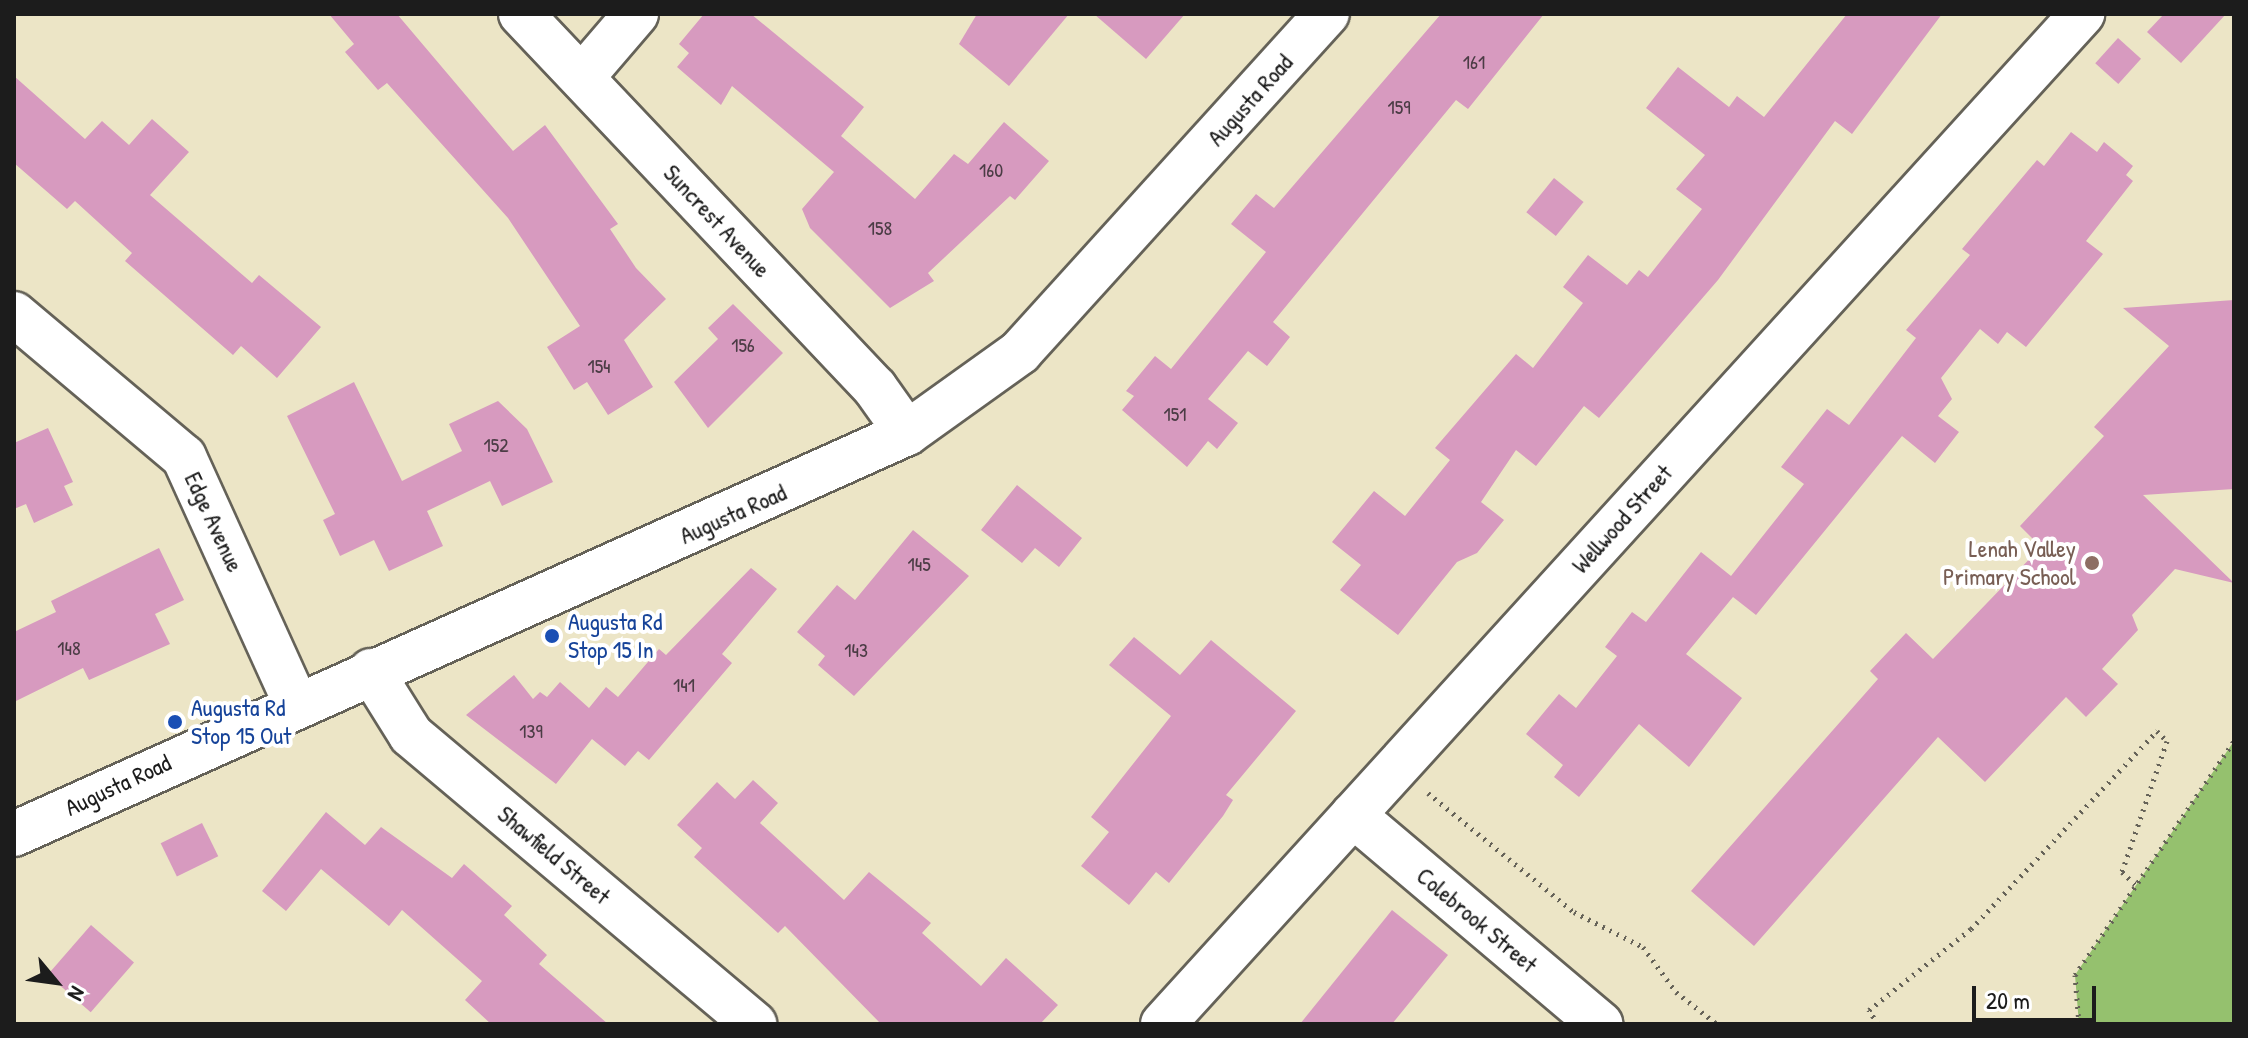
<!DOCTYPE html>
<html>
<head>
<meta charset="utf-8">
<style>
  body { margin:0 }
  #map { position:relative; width:2248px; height:1038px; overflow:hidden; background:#ece5c6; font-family:"Patrick Hand",sans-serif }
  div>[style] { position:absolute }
  .green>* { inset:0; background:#95c16e }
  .building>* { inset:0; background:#d79abf; transform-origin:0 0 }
  .path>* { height:5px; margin-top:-2.5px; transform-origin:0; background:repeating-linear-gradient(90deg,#656258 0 2px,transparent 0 8px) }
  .roads { filter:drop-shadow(2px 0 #656258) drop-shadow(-2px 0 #656258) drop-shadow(0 2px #656258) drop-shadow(0 -2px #656258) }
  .street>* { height:44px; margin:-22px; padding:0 22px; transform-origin:22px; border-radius:22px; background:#fff }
  .secondary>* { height:44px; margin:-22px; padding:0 22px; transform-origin:22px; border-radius:22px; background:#fff }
  .dots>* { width:22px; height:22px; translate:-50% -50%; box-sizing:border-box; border:4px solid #fff; border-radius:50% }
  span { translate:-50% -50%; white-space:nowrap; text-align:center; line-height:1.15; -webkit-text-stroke:8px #fff; paint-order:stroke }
  .number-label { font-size:20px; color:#4b3c45 }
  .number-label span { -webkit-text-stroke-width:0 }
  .street-label { font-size:24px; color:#1c1c1c }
  .education-label { font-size:24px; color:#785e54 }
  .right { translate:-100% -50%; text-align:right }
  .transit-label { font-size:24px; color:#164399 }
  .left { translate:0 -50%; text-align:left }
  .frame { position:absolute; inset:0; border:16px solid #1c1c1c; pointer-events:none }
  .north { position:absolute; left:16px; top:942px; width:80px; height:80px; -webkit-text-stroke:6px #fff; paint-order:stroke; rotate:119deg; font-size:22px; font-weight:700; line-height:32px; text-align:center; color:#1c1c1c }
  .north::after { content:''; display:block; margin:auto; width:28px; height:36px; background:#1c1c1c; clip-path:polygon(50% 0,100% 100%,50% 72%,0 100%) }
  .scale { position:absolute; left:1972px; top:986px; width:124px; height:36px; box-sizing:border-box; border:4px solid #1c1c1c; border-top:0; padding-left:10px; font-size:24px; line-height:28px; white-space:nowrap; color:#1c1c1c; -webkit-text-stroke:6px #fff; paint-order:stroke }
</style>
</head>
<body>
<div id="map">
  <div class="green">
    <i style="clip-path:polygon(2234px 741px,2234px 1024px,2079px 1024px,2075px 975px)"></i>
  </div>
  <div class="building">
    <i style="clip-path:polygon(329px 14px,397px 14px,513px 151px,545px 125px,618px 224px,610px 229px,636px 268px,666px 299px,624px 340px,653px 387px,608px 415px,587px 382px,574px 390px,547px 347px,580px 326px,508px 218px,387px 83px,378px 90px,345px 52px,354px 44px)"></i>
    <i style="clip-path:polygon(704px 14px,751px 14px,864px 107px,841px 136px,915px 199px,954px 154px,968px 164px,1004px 122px,1049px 161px,1015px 200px,1010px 196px,928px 273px,934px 281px,890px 308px,810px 228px,802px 209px,834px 172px,732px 86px,721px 105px,677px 67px,689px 53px,679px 44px)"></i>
    <i style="clip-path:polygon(977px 14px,1069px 14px,1009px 86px,959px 44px)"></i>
    <i style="clip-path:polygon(1094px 14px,1185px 14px,1146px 59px)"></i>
    <i style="clip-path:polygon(1441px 14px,1544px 14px,1468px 109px,1456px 100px,1273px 322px,1290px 337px,1267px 366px,1248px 351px,1208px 399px,1238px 423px,1217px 449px,1208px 441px,1187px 467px,1122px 410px,1134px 396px,1126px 391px,1155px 356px,1171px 369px,1266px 252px,1231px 224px,1256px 194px,1274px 208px)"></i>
    <i style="clip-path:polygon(1847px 14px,1942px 14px,1852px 134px,1835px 121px,1718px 280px,1599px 418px,1584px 406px,1536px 466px,1516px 450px,1481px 502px,1504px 520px,1477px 553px,1457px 562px,1398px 635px,1340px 590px,1361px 565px,1332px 542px,1374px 491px,1405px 516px,1450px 460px,1435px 448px,1516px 354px,1533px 368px,1583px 303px,1563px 287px,1588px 255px,1627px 285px,1639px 270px,1648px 277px,1702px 209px,1676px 189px,1705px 155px,1646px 108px,1678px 67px,1729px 107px,1737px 96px,1764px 117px)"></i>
    <i style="clip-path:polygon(2164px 14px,2226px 14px,2181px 63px,2147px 32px)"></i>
    <i style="left:2118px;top:38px;width:31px;height:34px;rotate:42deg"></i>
    <i style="clip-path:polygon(14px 76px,85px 139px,102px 121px,129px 145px,152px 119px,189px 152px,150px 195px,252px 283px,259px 275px,321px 327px,277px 378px,241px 346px,233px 355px,125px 261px,132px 253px,75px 201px,67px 209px,14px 163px)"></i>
    <i style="clip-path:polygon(2071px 132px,2097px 152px,2104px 142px,2133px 166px,2126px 175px,2133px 181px,2086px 241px,2103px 254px,2026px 347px,2007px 332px,1998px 344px,1980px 329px,1941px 378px,1952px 399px,1938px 416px,1959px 432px,1935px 463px,1902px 436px,1756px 615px,1733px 597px,1686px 654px,1742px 698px,1689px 767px,1639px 724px,1579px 797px,1554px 777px,1563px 765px,1526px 734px,1559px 694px,1576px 708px,1617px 656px,1605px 647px,1632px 612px,1646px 622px,1701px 552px,1731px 576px,1804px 484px,1781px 467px,1827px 409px,1849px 425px,1916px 338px,1906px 330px,1970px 255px,1962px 249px,2037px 160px,2044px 166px)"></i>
    <i style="left:1554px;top:178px;width:38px;height:44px;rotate:39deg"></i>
    <i style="clip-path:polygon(2234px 300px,2234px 489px,2143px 495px,2234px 583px,2175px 569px,2132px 615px,2138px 630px,2102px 669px,2118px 684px,2086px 717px,2066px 697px,1985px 782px,1938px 737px,1754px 946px,1691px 891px,1878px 679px,1870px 671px,1906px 633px,1933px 659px,2041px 547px,2020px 526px,2104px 436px,2094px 427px,2169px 346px,2123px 308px)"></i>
    <i style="clip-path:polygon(733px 304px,783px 353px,708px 428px,674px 382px,718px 339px,708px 328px)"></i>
    <i style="clip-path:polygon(354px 382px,402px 481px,462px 451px,449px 424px,498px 401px,527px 429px,553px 482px,502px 506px,490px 481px,427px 511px,443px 546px,389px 571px,374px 540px,340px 556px,323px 520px,335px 514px,287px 416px)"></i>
    <i style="clip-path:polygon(48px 428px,73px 482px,64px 486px,73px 505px,34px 523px,26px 504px,14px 509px,14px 443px)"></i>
    <i style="clip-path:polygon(1017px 485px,1082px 538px,1059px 567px,1035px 548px,1022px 563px,981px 530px)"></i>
    <i style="clip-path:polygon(913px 530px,969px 576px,854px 696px,818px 665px,825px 656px,797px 632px,837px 585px,855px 600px)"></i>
    <i style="clip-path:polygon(159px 548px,184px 600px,155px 614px,170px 644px,89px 680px,83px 668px,14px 702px,14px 632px,56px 612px,51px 601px)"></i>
    <i style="clip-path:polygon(751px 568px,777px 589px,722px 654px,732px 663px,649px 760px,638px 751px,625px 766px,592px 739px,556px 784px,466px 715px,514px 675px,533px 699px,540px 692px,547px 697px,560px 682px,589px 708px,606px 687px,618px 697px,659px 649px,666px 655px)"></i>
    <i style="clip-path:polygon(1134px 637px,1180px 675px,1211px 640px,1296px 711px,1226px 795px,1233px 800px,1223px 816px,1169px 883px,1156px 872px,1129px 905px,1081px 866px,1109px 832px,1091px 817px,1171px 716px,1109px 665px)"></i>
    <i style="clip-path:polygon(753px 780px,778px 803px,760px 823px,844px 900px,869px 872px,931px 923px,922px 933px,981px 986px,1006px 958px,1058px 1005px,1040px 1024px,881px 1024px,785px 926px,778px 933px,694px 857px,702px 848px,677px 825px,717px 782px,735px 799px)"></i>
    <i style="clip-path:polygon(326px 812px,365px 845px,381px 827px,452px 878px,464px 864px,512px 906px,504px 915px,547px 955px,539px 964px,608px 1024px,491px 1024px,465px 1000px,482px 981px,402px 910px,389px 926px,321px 869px,286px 911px,262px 891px)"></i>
    <i style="left:202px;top:823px;width:37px;height:46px;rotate:64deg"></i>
    <i style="clip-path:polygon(1392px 910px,1448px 955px,1392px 1024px,1300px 1024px)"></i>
    <i style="left:91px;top:925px;width:57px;height:66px;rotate:41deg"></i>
  </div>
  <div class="path">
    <i style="left:1428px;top:793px;width:188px;rotate:39.2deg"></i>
    <i style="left:1574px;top:912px;width:77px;rotate:26.9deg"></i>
    <i style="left:1643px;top:947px;width:56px;rotate:53.7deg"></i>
    <i style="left:1676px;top:992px;width:52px;rotate:38deg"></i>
    <i style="left:1878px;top:1024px;width:17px;rotate:-123deg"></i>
    <i style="left:1869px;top:1010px;width:130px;rotate:-38.5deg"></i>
    <i style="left:1971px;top:929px;width:272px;rotate:-46.8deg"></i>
    <i style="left:2157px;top:731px;width:14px;rotate:45deg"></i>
    <i style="left:2167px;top:741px;width:139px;rotate:109deg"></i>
    <i style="left:2122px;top:872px;width:19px;rotate:43deg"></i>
    <i style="left:2079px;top:1024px;width:49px;rotate:-94.7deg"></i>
    <i style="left:2075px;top:975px;width:283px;rotate:-55.8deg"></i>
  </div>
  <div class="roads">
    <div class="street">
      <i style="left:521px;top:14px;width:515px;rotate:46.57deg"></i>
      <i style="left:875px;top:388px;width:55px;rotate:54.6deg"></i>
      <i style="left:582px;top:77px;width:83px;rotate:-49.4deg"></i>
      <i style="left:14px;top:314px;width:222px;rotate:40.1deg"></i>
      <i style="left:184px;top:457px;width:269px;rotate:65.6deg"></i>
      <i style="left:371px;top:671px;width:75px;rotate:58deg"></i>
      <i style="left:411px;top:735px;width:449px;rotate:40.1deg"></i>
      <i style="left:1353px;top:815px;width:324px;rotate:40.2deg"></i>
      <i style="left:1163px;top:1024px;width:1366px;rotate:-47.7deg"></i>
    </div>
    <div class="secondary">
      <i style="left:14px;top:834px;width:979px;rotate:-24.18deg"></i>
      <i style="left:907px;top:433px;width:139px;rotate:-35.6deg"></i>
      <i style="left:1020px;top:352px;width:457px;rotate:-47.8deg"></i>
    </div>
  </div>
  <div class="dots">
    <i style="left:2092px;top:563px;background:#8d6e63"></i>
    <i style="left:552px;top:636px;background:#1a4fb4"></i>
    <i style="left:175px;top:722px;background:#1a4fb4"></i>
  </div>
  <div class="number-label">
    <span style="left:1474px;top:61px">161</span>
    <span style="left:1399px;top:106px">159</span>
    <span style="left:991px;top:169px">160</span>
    <span style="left:880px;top:227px">158</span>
    <span style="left:743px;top:344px">156</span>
    <span style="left:599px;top:365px">154</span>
    <span style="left:1175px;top:413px">151</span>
    <span style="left:496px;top:444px">152</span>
    <span style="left:919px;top:563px">145</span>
    <span style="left:69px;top:647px">148</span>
    <span style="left:856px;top:649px">143</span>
    <span style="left:684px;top:684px">141</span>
    <span style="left:531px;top:730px">139</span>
  </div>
  <div class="street-label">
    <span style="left:1250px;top:100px;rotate:-48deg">Augusta Road</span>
    <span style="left:717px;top:221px;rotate:47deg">Suncrest Avenue</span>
    <span style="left:733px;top:514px;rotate:-24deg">Augusta Road</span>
    <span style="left:1622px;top:519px;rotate:-48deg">Wellwood Street</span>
    <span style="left:214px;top:522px;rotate:65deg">Edge Avenue</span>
    <span style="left:118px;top:785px;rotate:-25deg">Augusta Road</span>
    <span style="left:554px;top:855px;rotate:40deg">Shawfield Street</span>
    <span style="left:1477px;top:920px;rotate:40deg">Colebrook Street</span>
  </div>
  <div class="education-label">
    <span class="right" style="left:2076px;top:563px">Lenah Valley<br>Primary School</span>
  </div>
  <div class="transit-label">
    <span class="left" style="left:568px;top:636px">Augusta Rd<br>Stop 15 In</span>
    <span class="left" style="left:191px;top:722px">Augusta Rd<br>Stop 15 Out</span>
  </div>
  <div class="frame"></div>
  <div class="north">N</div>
  <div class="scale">20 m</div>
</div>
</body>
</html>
